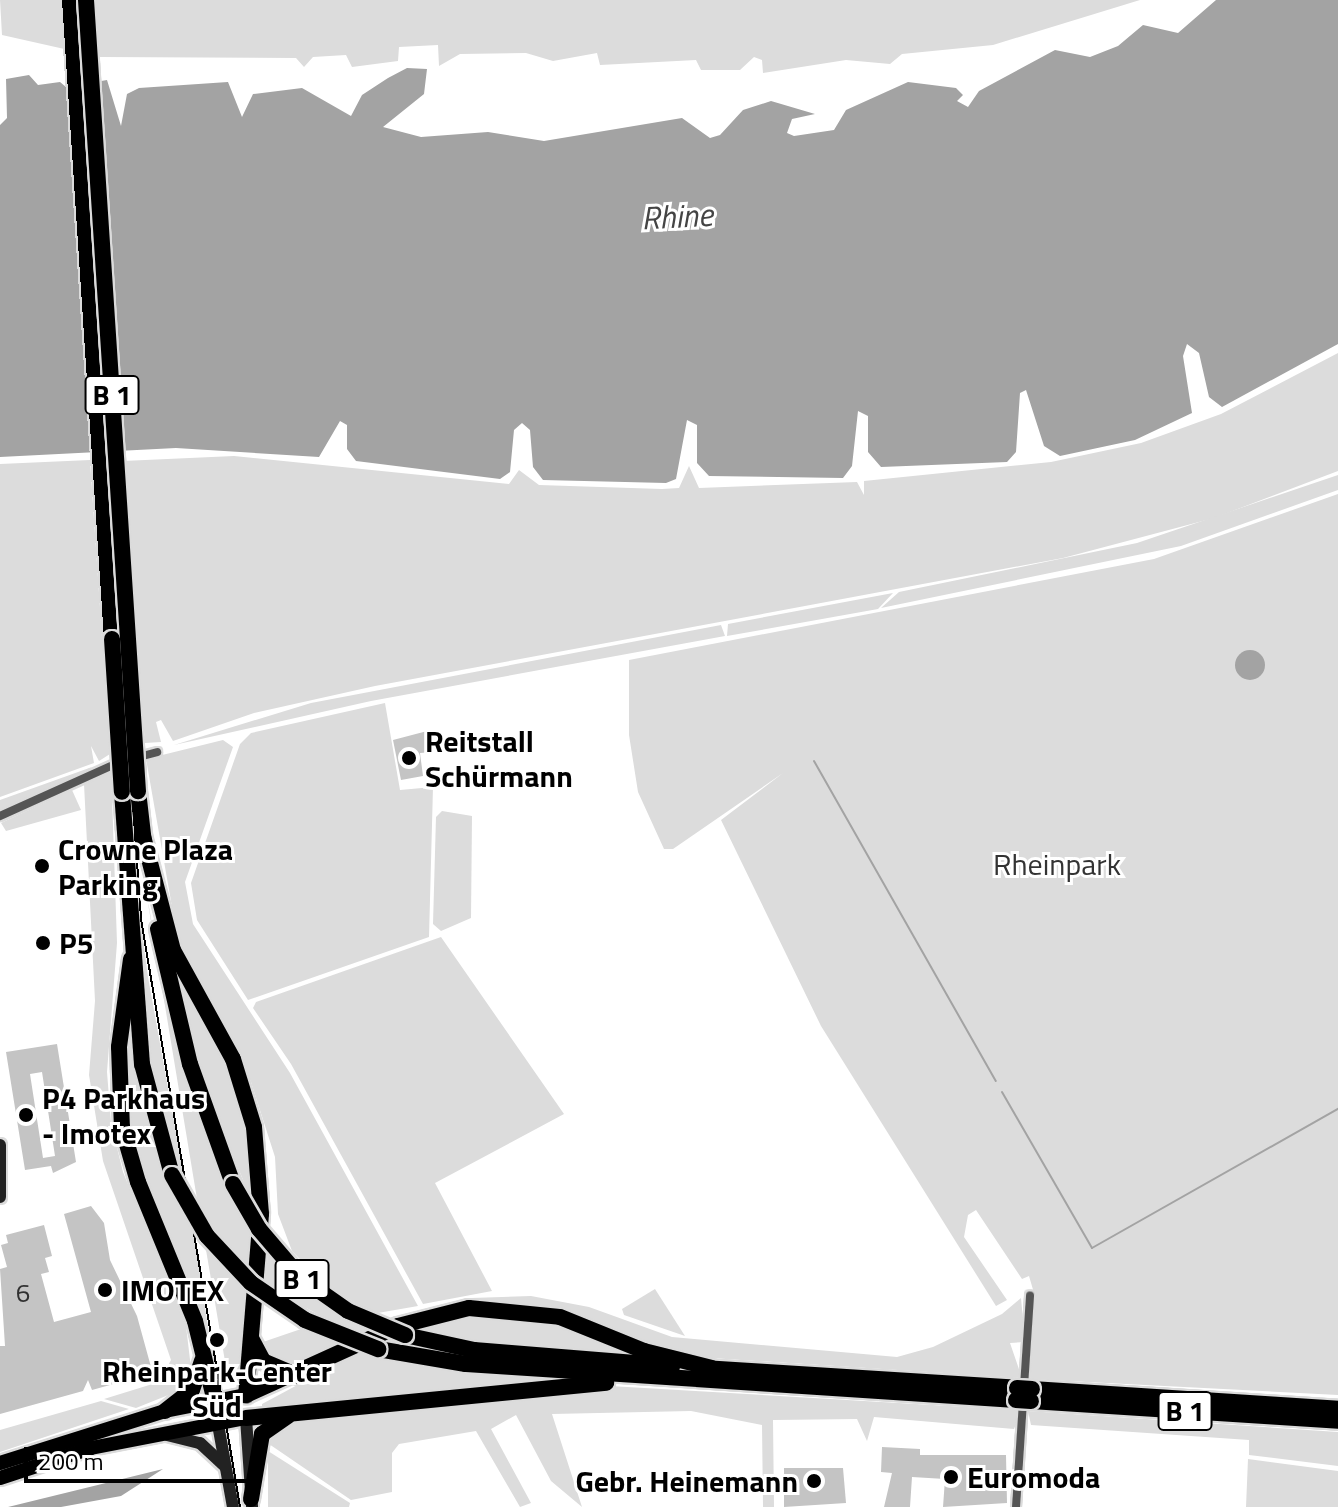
<!DOCTYPE html>
<html>
<head>
<meta charset="utf-8">
<style>
  body { margin:0 }
  #map { position:relative; width:1338px; height:1507px; overflow:hidden; background:#fff; font-family:"Titillium Web",sans-serif }
  div>[style] { position:absolute }
  .green>* { inset:0; background:#dcdcdc }
  .water>* { inset:0; background:#a3a3a3 }
  .round { border-radius:50% }
  .stream>* { height:2px; margin:-1px; padding:0 1px; transform-origin:1px; border-radius:1px; background:#a3a3a3 }
  .building>* { inset:0; background:#c4c4c4 }
  .roads { filter:drop-shadow(2px 0 #dbdbdb) drop-shadow(-2px 0 #dbdbdb) drop-shadow(0 2px #dbdbdb) drop-shadow(0 -2px #dbdbdb) }
  .street>* { height:8px; margin:-4px; padding:0 4px; transform-origin:4px; border-radius:4px; background:#555 }
  .secondary>* { height:12px; margin:-6px; padding:0 6px; transform-origin:6px; border-radius:6px; background:#222 }
  .primary>* { height:14px; margin:-7px; padding:0 7px; transform-origin:7px; border-radius:7px; background:#000 }
  .highway>* { height:16px; margin:-8px; padding:0 8px; transform-origin:8px; border-radius:8px; background:#000 }
  .tram>* { height:2px; margin:-1px; padding:0 1px; transform-origin:1px; border-radius:1px; background:#000 }
  .bridges { filter:drop-shadow(2px 0 #dbdbdb) drop-shadow(-2px 0 #dbdbdb) drop-shadow(0 2px #dbdbdb) drop-shadow(0 -2px #dbdbdb) }
  .highway-bridge>* { height:16px; margin:-8px; padding:0 8px; transform-origin:8px; border-radius:8px; background:#000 }
  .dots>* { width:22px; height:22px; translate:-50% -50%; box-sizing:border-box; border:4px solid #fff; border-radius:50% }
  span { translate:-50% -50%; white-space:nowrap; text-align:center; line-height:1.15; -webkit-text-stroke:6px #fff; paint-order:stroke }
  .number-label { font-size:26px; color:#313131 }
  .number-label span { -webkit-text-stroke-width:0 }
  .shield-label span { padding:2px 6px; background:#fff; border:2px solid; border-radius:6px; -webkit-text-stroke-width:0 }
  .shield-label { font-size:28px; color:#000; font-weight:700 }
  .poi-label { font-size:30px; color:#000; font-weight:700 }
  .left { translate:0 -50%; text-align:left }
  .right { translate:-100% -50%; text-align:right }
  .park-label { font-size:30px; color:#333 }
  .water-label { font-size:32px; color:#444; font-style:italic }
  .scale { position:absolute; left:24px; top:1447px; width:234px; height:36px; box-sizing:border-box; border:4px solid #000; border-top:0; padding-left:10px; font-size:24px; line-height:28px; white-space:nowrap; color:#000; -webkit-text-stroke:6px #fff; paint-order:stroke }
</style>
</head>
<body>
<div id="map">
  <div class="green">
    <i style="clip-path:polygon(0 0,1140px 0,993px 45px,902px 54px,890px 64px,846px 60px,763px 73px,762px 60px,754px 57px,740px 70px,701px 70px,696px 60px,600px 65px,597px 53px,553px 61px,526px 53px,460px 54px,439px 66px,438px 45px,399px 47px,398px 61px,352px 67px,346px 55px,313px 57px,304px 67px,296px 58px,100px 57px,2px 35px)"></i>
    <i style="clip-path:polygon(1338px 353px,1338px 471px,1214px 518px,1063px 558px,375px 686px,254px 713px,173px 741px,161px 720px,156px 722px,161px 742px,145px 743px,123px 461px,234px 456px,509px 484px,519px 470px,539px 485px,662px 489px,679px 488px,689px 466px,699px 488px,857px 482px,864px 495px,864px 481px,1051px 462px,1141px 443px,1221px 414px)"></i>
    <i style="clip-path:polygon(90px 460px,110px 754px,99px 761px,91px 746px,94px 763px,0 797px,0 464px)"></i>
    <i style="clip-path:polygon(1338px 475px,1338px 490px,1181px 546px,881px 608px,899px 592px,1137px 543px)"></i>
    <i style="clip-path:polygon(1338px 494px,1338px 1395px,1028px 1379px,1034px 1293px,1029px 1276px,1022px 1279px,976px 1210px,968px 1215px,964px 1237px,1007px 1300px,996px 1306px,821px 1026px,721px 820px,783px 773px,673px 849px,664px 849px,638px 792px,629px 735px,629px 660px,1154px 559px)"></i>
    <i style="clip-path:polygon(893px 593px,878px 609px,727px 636px,728px 624px)"></i>
    <i style="clip-path:polygon(721px 625px,725px 636px,371px 701px,174px 745px,311px 703px)"></i>
    <i style="clip-path:polygon(385px 703px,400px 790px,433px 787px,429px 937px,248px 1000px,197px 920px,191px 883px,240px 744px,251px 733px)"></i>
    <i style="clip-path:polygon(223px 740px,233px 747px,185px 882px,193px 924px,290px 1073px,418px 1306px,372px 1314px,320px 1280px,292px 1251px,278px 1214px,275px 1157px,251px 1082px,178px 941px,146px 759px)"></i>
    <i style="clip-path:polygon(92px 767px,76px 780px,0 811px,0 800px)"></i>
    <i style="clip-path:polygon(111px 767px,117px 943px,107px 1072px,111px 1123px,123px 1172px,186px 1326px,191px 1368px,176px 1392px,136px 1408px,104px 1399px,159px 1382px,171px 1360px,103px 1161px,89px 1075px,95px 1001px,84px 784px)"></i>
    <i style="clip-path:polygon(72px 790px,81px 810px,6px 831px,1px 823px)"></i>
    <i style="clip-path:polygon(442px 811px,472px 816px,471px 918px,441px 931px,433px 924px,436px 817px)"></i>
    <i style="clip-path:polygon(139px 849px,159px 965px,199px 1117px,255px 1237px,251px 1274px,199px 1211px)"></i>
    <i style="clip-path:polygon(131px 850px,148px 977px,186px 1188px,150px 1079px)"></i>
    <i style="clip-path:polygon(441px 937px,564px 1114px,435px 1183px,492px 1291px,423px 1304px,291px 1064px,253px 1008px,256px 1002px)"></i>
    <i style="clip-path:polygon(167px 951px,227px 1060px,247px 1123px,256px 1212px,197px 1066px)"></i>
    <i style="clip-path:polygon(130px 996px,150px 1127px,193px 1227px,215px 1373px,129px 1135px,123px 1084px)"></i>
    <i style="clip-path:polygon(205px 1244px,249px 1291px,241px 1372px,227px 1373px)"></i>
    <i style="clip-path:polygon(268px 1253px,317px 1299px,367px 1329px,357px 1335px,265px 1286px)"></i>
    <i style="clip-path:polygon(655px 1289px,685px 1336px,624px 1315px,622px 1309px)"></i>
    <i style="clip-path:polygon(531px 1296px,589px 1307px,672px 1337px,897px 1357px,933px 1347px,1002px 1314px,1021px 1298px,1025px 1342px,1010px 1343px,1022px 1378px,680px 1356px,564px 1313px,520px 1304px,492px 1303px,388px 1322px,387px 1319px,471px 1298px)"></i>
    <i style="clip-path:polygon(531px 1314px,645px 1356px,506px 1349px,407px 1329px,454px 1315px)"></i>
    <i style="clip-path:polygon(304px 1328px,338px 1344px,287px 1366px,273px 1361px,260px 1343px)"></i>
    <i style="clip-path:polygon(359px 1352px,424px 1366px,583px 1379px,262px 1412px,262px 1404px)"></i>
    <i style="clip-path:polygon(610px 1386px,1018px 1410px,1018px 1419px,1014px 1429px,874px 1417px,867px 1441px,857px 1419px,773px 1420px,774px 1507px,763px 1507px,762px 1425px,691px 1411px,552px 1414px,582px 1507px,551px 1481px,516px 1415px,491px 1429px,531px 1503px,520px 1507px,476px 1431px,399px 1444px,392px 1453px,392px 1492px,351px 1500px,269px 1444px,269px 1433px,297px 1419px)"></i>
    <i style="clip-path:polygon(101px 1401px,129px 1409px,0 1452px,0 1430px)"></i>
    <i style="clip-path:polygon(1028px 1411px,1338px 1432px,1338px 1466px,1249px 1455px,1249px 1440px,1031px 1425px)"></i>
    <i style="clip-path:polygon(268px 1451px,350px 1503px,349px 1507px,268px 1507px)"></i>
    <i style="clip-path:polygon(1248px 1459px,1338px 1471px,1338px 1507px,1246px 1507px)"></i>
  </div>
  <div class="water">
    <i style="clip-path:polygon(1216px 0,1338px 0,1338px 344px,1222px 407px,1209px 397px,1199px 353px,1187px 344px,1183px 356px,1192px 413px,1135px 440px,1060px 456px,1044px 446px,1026px 390px,1020px 393px,1016px 452px,1007px 462px,881px 467px,868px 452px,868px 416px,858px 411px,852px 466px,843px 478px,709px 476px,697px 463px,697px 425px,687px 420px,676px 479px,666px 483px,543px 480px,533px 467px,530px 430px,522px 423px,514px 430px,510px 472px,500px 479px,356px 461px,347px 449px,347px 425px,340px 421px,319px 457px,176px 448px,0 457px,0 125px,7px 118px,6px 79px,29px 75px,38px 85px,60px 82px,66px 87px,107px 80px,121px 126px,127px 94px,139px 88px,228px 82px,242px 117px,253px 94px,302px 88px,351px 116px,362px 95px,388px 78px,407px 68px,427px 69px,424px 94px,383px 127px,421px 137px,488px 132px,544px 141px,682px 118px,710px 138px,720px 135px,743px 110px,771px 101px,815px 114px,792px 119px,787px 133px,794px 136px,834px 130px,846px 110px,908px 82px,956px 88px,963px 95px,957px 101px,968px 107px,979px 91px,1055px 50px,1090px 57px,1118px 46px,1143px 25px,1178px 33px)"></i>
    <i class="round" style="left:1235px;top:650px;width:30px;height:30px"></i>
    <i style="clip-path:polygon(163px 1469px,121px 1496px,61px 1507px,8px 1507px)"></i>
  </div>
  <div class="stream">
    <i style="left:814px;top:761px;width:368px;rotate:60.4deg"></i>
    <i style="left:1002px;top:1092px;width:180px;rotate:60deg"></i>
    <i style="left:1092px;top:1248px;width:283px;rotate:-29.5deg"></i>
  </div>
  <div class="building">
    <i style="clip-path:polygon(431px 730px,433px 752px,420px 753px,423px 776px,401px 780px,393px 740px)"></i>
    <i style="clip-path:polygon(evenodd,57px 1044px,76px 1162px,53px 1173px,51px 1166px,25px 1170px,6px 1052px,57px 1044px,42px 1072px,55px 1156px,43px 1158px,30px 1074px,42px 1072px)"></i>
    <i style="clip-path:polygon(91px 1206px,104px 1223px,110px 1260px,137px 1316px,151px 1367px,146px 1375px,92px 1390px,88px 1380px,83px 1391px,0 1414px,0 1346px,5px 1346px,0 1269px,7px 1267px,1px 1245px,8px 1243px,6px 1235px,44px 1225px,52px 1256px,45px 1258px,49px 1272px,41px 1274px,54px 1322px,91px 1312px,64px 1214px)"></i>
    <i style="clip-path:polygon(882px 1447px,920px 1449px,920px 1455px,1006px 1455px,1007px 1503px,943px 1507px,945px 1479px,912px 1477px,910px 1507px,884px 1507px,892px 1473px,881px 1472px)"></i>
    <i style="clip-path:polygon(784px 1468px,843px 1468px,846px 1503px,784px 1507px)"></i>
  </div>
  <div class="roads">
    <div class="street">
      <i style="left:135px;top:758px;width:23px;rotate:-15deg"></i>
      <i style="left:0;top:816px;width:134px;rotate:-24.3deg"></i>
      <i style="left:1016px;top:1507px;width:212px;rotate:-86.2deg"></i>
    </div>
    <div class="secondary">
      <i style="left:0;top:1145px;width:52px;rotate:90deg"></i>
      <i style="left:246px;top:1418px;width:89px;rotate:86.1deg"></i>
      <i style="left:217px;top:1419px;width:89px;rotate:79.7deg"></i>
      <i style="left:167px;top:1435px;width:34px;rotate:14deg"></i>
      <i style="left:200px;top:1443px;width:35px;rotate:43deg"></i>
    </div>
    <div class="primary">
      <i style="left:0;top:1463px;width:173px;rotate:-17.5deg"></i>
      <i style="left:165px;top:1411px;width:83px;rotate:-11.2deg"></i>
      <i style="left:0;top:1478px;width:96px;rotate:-18.2deg"></i>
      <i style="left:91px;top:1448px;width:158px;rotate:-11deg"></i>
    </div>
    <div class="highway">
      <i style="left:70px;top:0;width:640px;rotate:86.24deg"></i>
      <i style="left:138px;top:791px;width:52px;rotate:83.4deg"></i>
      <i style="left:122px;top:792px;width:273px;rotate:85.8deg"></i>
      <i style="left:142px;top:1064px;width:115px;rotate:74.9deg"></i>
      <i style="left:143px;top:836px;width:118px;rotate:75.3deg"></i>
      <i style="left:173px;top:950px;width:124px;rotate:61.2deg"></i>
      <i style="left:233px;top:1059px;width:71px;rotate:72.8deg"></i>
      <i style="left:254px;top:1127px;width:87px;rotate:85.4deg"></i>
      <i style="left:261px;top:1214px;width:182px;rotate:94.7deg"></i>
      <i style="left:246px;top:1395px;width:167px;rotate:-24.4deg"></i>
      <i style="left:398px;top:1326px;width:73px;rotate:-14.2deg"></i>
      <i style="left:469px;top:1308px;width:91px;rotate:5.6deg"></i>
      <i style="left:560px;top:1317px;width:91px;rotate:22deg"></i>
      <i style="left:644px;top:1351px;width:70px;rotate:14deg"></i>
      <i style="left:158px;top:929px;width:139px;rotate:76.7deg"></i>
      <i style="left:190px;top:1064px;width:127px;rotate:70.3deg"></i>
      <i style="left:131px;top:959px;width:89px;rotate:97.8deg"></i>
      <i style="left:119px;top:1047px;width:80px;rotate:87.9deg"></i>
      <i style="left:122px;top:1127px;width:57px;rotate:73.8deg"></i>
      <i style="left:138px;top:1182px;width:150px;rotate:67.7deg"></i>
      <i style="left:195px;top:1321px;width:79px;rotate:76.1deg"></i>
      <i style="left:405px;top:1335px;width:71px;rotate:12.3deg"></i>
      <i style="left:474px;top:1350px;width:199px;rotate:4.6deg"></i>
      <i style="left:252px;top:1340px;width:24px;rotate:62deg"></i>
      <i style="left:263px;top:1361px;width:38px;rotate:23deg"></i>
      <i style="left:378px;top:1349px;width:89px;rotate:9.7deg"></i>
      <i style="left:466px;top:1364px;width:551px;rotate:3.74deg"></i>
      <i style="left:703px;top:1368px;width:315px;rotate:3.6deg"></i>
      <i style="left:1032px;top:1389px;width:307px;rotate:3.7deg"></i>
      <i style="left:1031px;top:1401px;width:308px;rotate:3.7deg"></i>
      <i style="left:165px;top:1411px;width:34px;rotate:-38deg"></i>
      <i style="left:192px;top:1390px;width:31px;rotate:-71deg"></i>
      <i style="left:246px;top:1418px;width:362px;rotate:-5.6deg"></i>
      <i style="left:251px;top:1499px;width:66px;rotate:-80.4deg"></i>
      <i style="left:262px;top:1434px;width:32px;rotate:-35deg"></i>
    </div>
  </div>
  <div class="tram">
    <i style="left:76px;top:0;width:921px;rotate:85.95deg"></i>
    <i style="left:141px;top:919px;width:596px;rotate:80.44deg"></i>
  </div>
  <div class="bridges">
    <div class="highway-bridge">
      <i style="left:86px;top:0;width:793px;rotate:86.24deg"></i>
      <i style="left:112px;top:639px;width:153px;rotate:86.3deg"></i>
      <i style="left:172px;top:1175px;width:70px;rotate:60.2deg"></i>
      <i style="left:207px;top:1236px;width:64px;rotate:46.9deg"></i>
      <i style="left:251px;top:1283px;width:65px;rotate:34.4deg"></i>
      <i style="left:305px;top:1320px;width:79px;rotate:21.7deg"></i>
      <i style="left:233px;top:1184px;width:52px;rotate:60deg"></i>
      <i style="left:259px;top:1229px;width:65px;rotate:49.4deg"></i>
      <i style="left:301px;top:1278px;width:57px;rotate:35.1deg"></i>
      <i style="left:348px;top:1311px;width:62px;rotate:22.8deg"></i>
      <i style="left:1017px;top:1388px;width:15px;rotate:4deg"></i>
      <i style="left:1016px;top:1400px;width:15px;rotate:4deg"></i>
    </div>
  </div>
  <div class="dots">
    <i style="left:409px;top:758px;background:#000"></i>
    <i style="left:42px;top:866px;background:#000"></i>
    <i style="left:43px;top:943px;background:#000"></i>
    <i style="left:26px;top:1115px;background:#000"></i>
    <i style="left:105px;top:1290px;background:#000"></i>
    <i style="left:217px;top:1340px;background:#000"></i>
    <i style="left:951px;top:1477px;background:#000"></i>
    <i style="left:814px;top:1481px;background:#000"></i>
  </div>
  <div class="number-label">
    <span style="left:23px;top:1293px">6</span>
  </div>
  <div class="shield-label">
    <span style="left:112px;top:395px">B 1</span>
    <span style="left:302px;top:1279px">B 1</span>
    <span style="left:1185px;top:1411px">B 1</span>
  </div>
  <div class="poi-label">
    <span class="left" style="left:425px;top:758px">Reitstall<br>Schürmann</span>
    <span class="left" style="left:58px;top:866px">Crowne Plaza<br>Parking</span>
    <span class="left" style="left:59px;top:943px">P5</span>
    <span class="left" style="left:42px;top:1115px">P4 Parkhaus<br>- Imotex</span>
    <span class="left" style="left:121px;top:1290px">IMOTEX</span>
    <span style="left:217px;top:1388px">Rheinpark-Center<br>Süd</span>
    <span class="left" style="left:967px;top:1477px">Euromoda</span>
    <span class="right" style="left:798px;top:1481px">Gebr. Heinemann</span>
  </div>
  <div class="park-label">
    <span style="left:1057px;top:864px">Rheinpark</span>
  </div>
  <div class="water-label">
    <span style="left:677px;top:216px;rotate:-3deg">Rhine</span>
  </div>
  <div class="scale">200 m</div>
</div>
</body>
</html>
